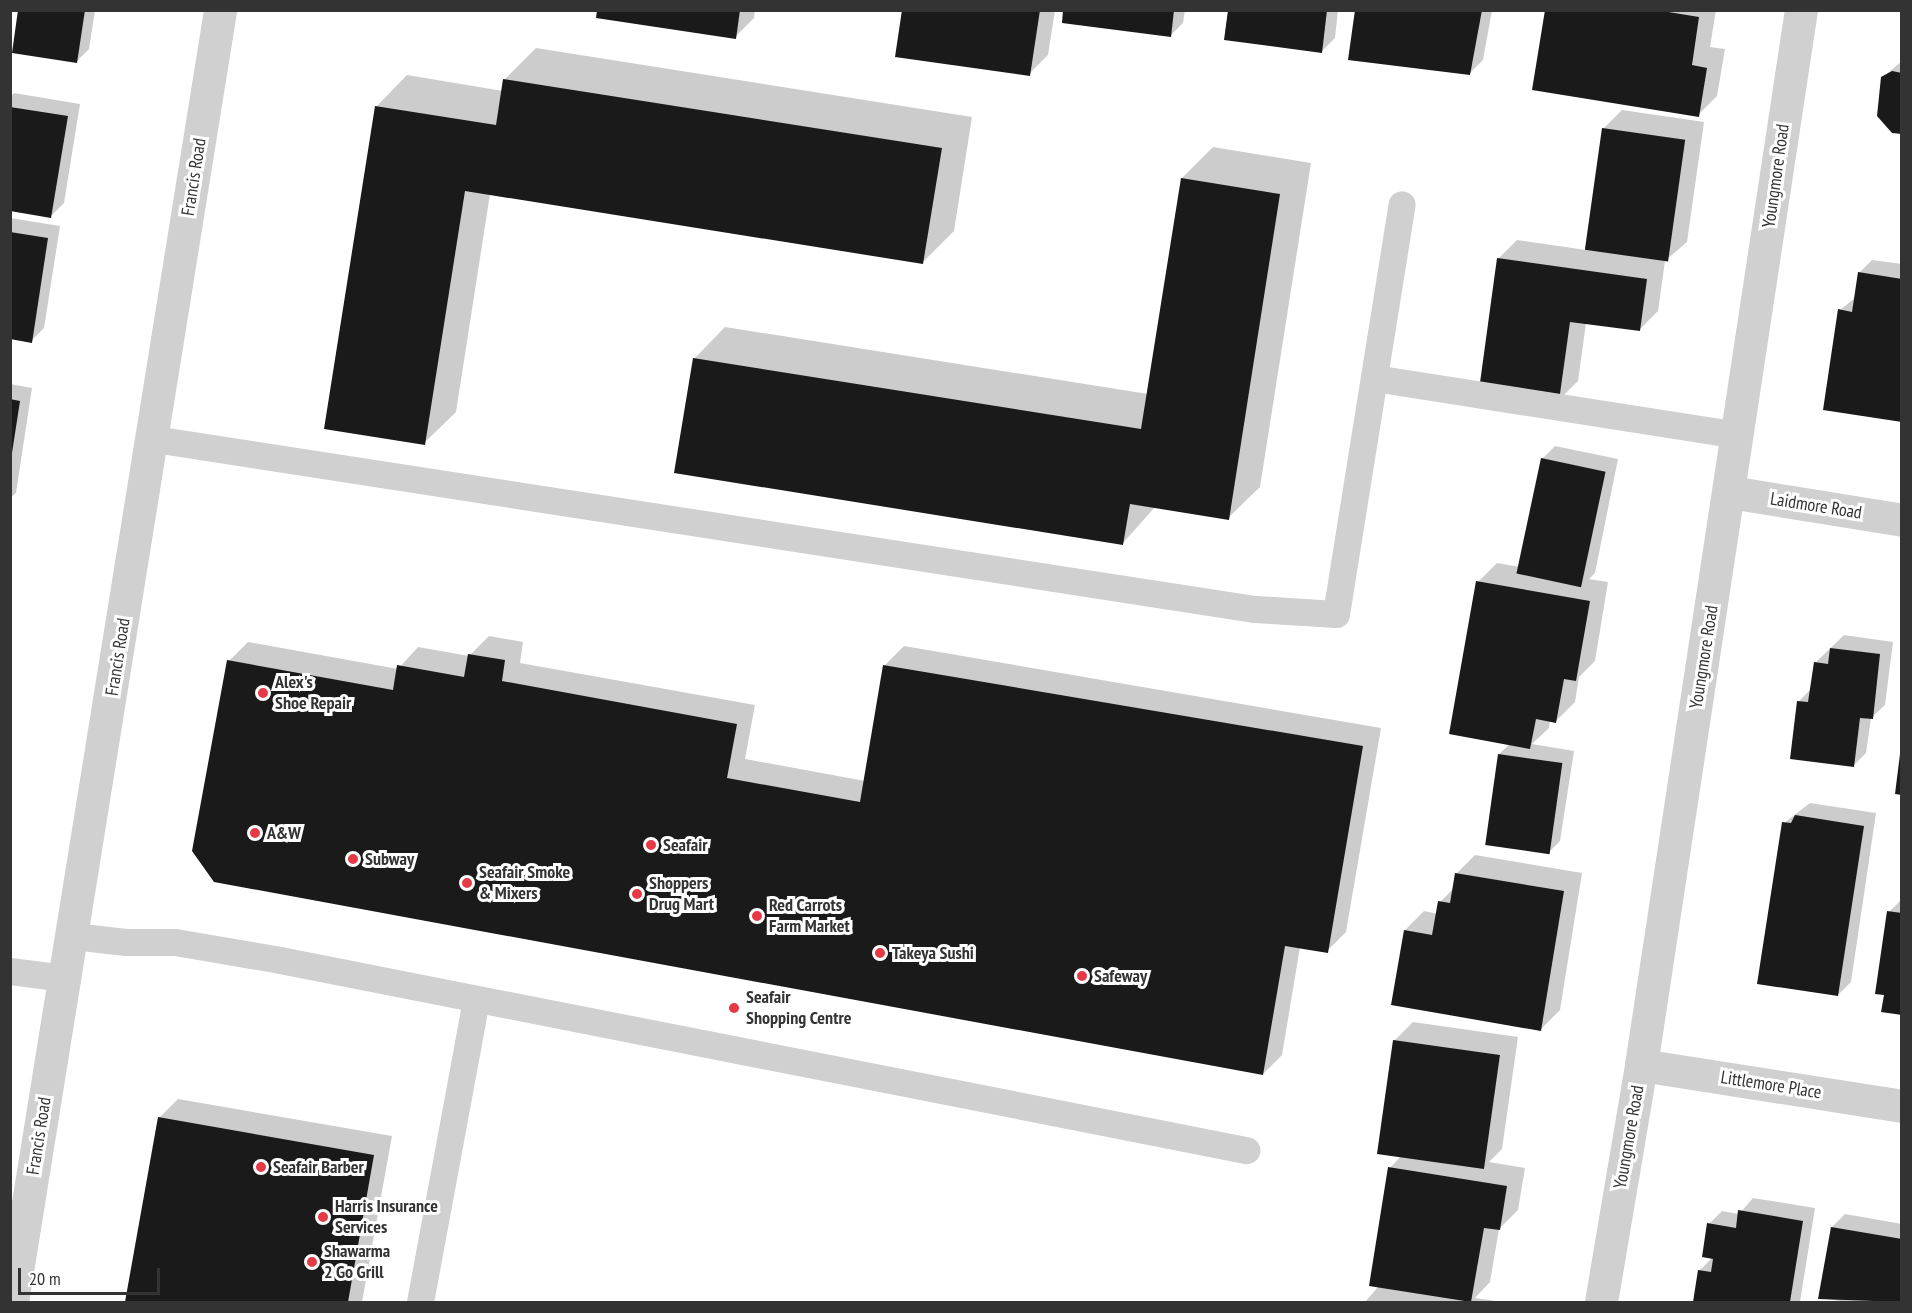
<!DOCTYPE html>
<html>
<head>
<meta charset="utf-8">
<style>
  body { margin:0 }
  #map { position:relative; width:1912px; height:1313px; overflow:hidden; background:#fff; font-family:"PT Sans Narrow",sans-serif }
  div>[style] { position:absolute }
  .shadow>* { inset:0; background:#0003 }
  .building>* { inset:0; background:#1a1a1a; transform-origin:0 0 }
  .service>* { height:27px; margin:-13.5px; padding:0 13.5px; transform-origin:13.5px; border-radius:13.5px; background:#d0d0d0 }
  .minor>* { height:33px; margin:-16.5px; padding:0 16.5px; transform-origin:16.5px; border-radius:16.5px; background:#d0d0d0 }
  .tertiary>* { height:33px; margin:-16.5px; padding:0 16.5px; transform-origin:16.5px; border-radius:16.5px; background:#d0d0d0 }
  .dots>* { width:16px; height:16px; translate:-50% -50%; box-sizing:border-box; border:3px solid #fff; border-radius:50% }
  span { translate:-50% -50%; white-space:nowrap; text-align:center; line-height:1.15; -webkit-text-stroke:6px #fff; paint-order:stroke }
  .street-label { font-size:18px; color:#333 }
  .poi-label { font-size:18px; color:#333; font-weight:700 }
  .left { translate:0 -50%; text-align:left }
  .frame { position:absolute; inset:0; border:12px solid #333; pointer-events:none }
  .scale { position:absolute; left:18px; top:1268px; width:142px; height:27px; box-sizing:border-box; border:3px solid #333; border-top:0; padding-left:8px; font-size:18px; line-height:21px; white-space:nowrap; color:#333; -webkit-text-stroke:4px #fff; paint-order:stroke }
</style>
</head>
<body>
<div id="map">
  <div class="shadow">
    <i style="clip-path:polygon(20px 10px,95px 10px,89px 49px,76px 62px)"></i>
    <i style="clip-path:polygon(598px 10px,755px 10px,754px 18px,735px 37px)"></i>
    <i style="clip-path:polygon(904px 10px,1055px 10px,1048px 55px,1029px 74px)"></i>
    <i style="clip-path:polygon(1065px 10px,1185px 10px,1183px 23px,1170px 36px)"></i>
    <i style="clip-path:polygon(1229px 10px,1338px 10px,1335px 38px,1322px 51px)"></i>
    <i style="clip-path:polygon(1357px 10px,1492px 10px,1483px 60px,1470px 73px)"></i>
    <i style="clip-path:polygon(1546px 10px,1716px 10px,1710px 47px,1725px 49px,1717px 96px,1698px 115px)"></i>
    <i style="clip-path:polygon(536px 48px,972px 117px,954px 231px,923px 262px,490px 194px,456px 412px,424px 443px,376px 107px,407px 75px,503px 91px,504px 80px)"></i>
    <i style="clip-path:polygon(1902px 61px,1902px 133px,1882px 78px)"></i>
    <i style="clip-path:polygon(14px 93px,80px 104px,64px 203px,51px 216px,10px 210px,10px 97px)"></i>
    <i style="clip-path:polygon(1622px 110px,1704px 122px,1687px 242px,1665px 261px,1658px 311px,1639px 330px,1586px 323px,1578px 381px,1559px 400px,1498px 259px,1517px 240px,1586px 250px,1603px 129px)"></i>
    <i style="clip-path:polygon(1213px 147px,1311px 163px,1260px 487px,1228px 518px,1155px 507px,1123px 543px,694px 359px,725px 327px,1148px 394px,1182px 178px)"></i>
    <i style="clip-path:polygon(10px 218px,60px 226px,44px 328px,31px 341px,10px 338px)"></i>
    <i style="clip-path:polygon(1872px 260px,1902px 264px,1902px 420px,1840px 310px,1855px 298px,1859px 273px)"></i>
    <i style="clip-path:polygon(10px 384px,32px 388px,16px 493px,10px 498px)"></i>
    <i style="clip-path:polygon(1555px 446px,1618px 459px,1595px 573px,1589px 579px,1608px 582px,1595px 661px,1579px 677px,1575px 702px,1556px 721px,1550px 720px,1549px 728px,1532px 744px,1574px 751px,1560px 841px,1547px 854px,1499px 754px,1510px 744px,1478px 582px,1497px 563px,1520px 567px,1542px 459px)"></i>
    <i style="clip-path:polygon(1844px 635px,1893px 642px,1885px 705px,1871px 718px,1866px 753px,1853px 766px,1799px 701px,1812px 688px,1815px 663px)"></i>
    <i style="clip-path:polygon(489px 636px,523px 642px,520px 663px,755px 705px,745px 759px,865px 781px,885px 665px,904px 646px,1381px 728px,1346px 932px,1327px 951px,1300px 947px,1282px 1055px,1263px 1074px,229px 661px,248px 642px,398px 669px,418px 647px,469px 656px)"></i>
    <i style="clip-path:polygon(1810px 803px,1876px 813px,1851px 982px,1838px 995px,1784px 823px)"></i>
    <i style="clip-path:polygon(1475px 855px,1582px 873px,1560px 1010px,1541px 1029px,1405px 930px,1424px 911px,1438px 914px,1440px 902px,1454px 888px,1456px 874px)"></i>
    <i style="clip-path:polygon(1902px 899px,1902px 1013px,1885px 994px,1889px 912px)"></i>
    <i style="clip-path:polygon(1413px 1022px,1518px 1037px,1502px 1149px,1489px 1162px,1525px 1168px,1518px 1210px,1499px 1229px,1490px 1282px,1475px 1298px,1502px 1302px,1365px 1302px,1379px 1286px,1390px 1168px,1401px 1156px,1394px 1041px)"></i>
    <i style="clip-path:polygon(178px 1099px,392px 1136px,362px 1302px,127px 1302px,159px 1118px)"></i>
    <i style="clip-path:polygon(1753px 1198px,1815px 1208px,1800px 1302px,1695px 1302px,1700px 1270px,1713px 1257px,1709px 1224px,1722px 1211px,1739px 1214px)"></i>
    <i style="clip-path:polygon(1845px 1214px,1902px 1224px,1902px 1302px,1846px 1302px,1820px 1298px,1832px 1227px)"></i>
  </div>
  <div class="building">
    <i style="clip-path:polygon(18px 10px,85px 10px,77px 63px,12px 53px)"></i>
    <i style="clip-path:polygon(597px 10px,740px 10px,736px 39px,596px 18px)"></i>
    <i style="clip-path:polygon(902px 10px,1040px 10px,1030px 76px,895px 57px)"></i>
    <i style="clip-path:polygon(1063px 10px,1174px 10px,1171px 37px,1062px 23px)"></i>
    <i style="clip-path:polygon(1228px 10px,1327px 10px,1322px 53px,1224px 40px)"></i>
    <i style="clip-path:polygon(1355px 10px,1482px 10px,1470px 75px,1348px 60px)"></i>
    <i style="clip-path:polygon(1545px 10px,1656px 10px,1699px 17px,1692px 65px,1707px 68px,1699px 117px,1532px 90px)"></i>
    <i style="clip-path:polygon(1892px 71px,1902px 73px,1902px 134px,1892px 133px,1877px 116px,1881px 77px)"></i>
    <i style="clip-path:polygon(503px 79px,942px 148px,923px 264px,465px 191px,425px 445px,324px 429px,375px 106px,496px 125px)"></i>
    <i style="clip-path:polygon(10px 107px,68px 116px,51px 218px,10px 211px)"></i>
    <i style="left:1602px;top:128px;width:84px;height:123px;rotate:8deg"></i>
    <i style="clip-path:polygon(1181px 178px,1280px 194px,1229px 520px,1130px 504px,1123px 545px,674px 473px,693px 358px,1141px 429px)"></i>
    <i style="clip-path:polygon(10px 232px,48px 238px,32px 343px,10px 339px)"></i>
    <i style="clip-path:polygon(1497px 258px,1647px 279px,1640px 331px,1570px 322px,1559px 401px,1479px 390px)"></i>
    <i style="clip-path:polygon(1858px 272px,1902px 279px,1902px 422px,1823px 410px,1838px 309px,1852px 312px)"></i>
    <i style="clip-path:polygon(10px 399px,20px 401px,12px 453px,10px 453px)"></i>
    <i style="left:1541px;top:458px;width:66px;height:118px;rotate:12deg"></i>
    <i style="clip-path:polygon(1476px 581px,1590px 601px,1576px 681px,1564px 679px,1556px 723px,1536px 719px,1530px 749px,1449px 734px)"></i>
    <i style="clip-path:polygon(1830px 648px,1880px 654px,1873px 719px,1860px 718px,1854px 767px,1790px 759px,1797px 701px,1808px 702px,1814px 662px,1828px 664px)"></i>
    <i style="clip-path:polygon(468px 654px,505px 660px,502px 681px,737px 724px,727px 778px,860px 802px,883px 665px,1363px 746px,1328px 953px,1285px 946px,1263px 1075px,214px 882px,192px 851px,227px 660px,393px 690px,397px 665px,464px 677px)"></i>
    <i style="left:1498px;top:754px;width:65px;height:92px;rotate:8deg"></i>
    <i style="clip-path:polygon(1900px 754px,1902px 754px,1902px 795px,1895px 794px)"></i>
    <i style="clip-path:polygon(1795px 815px,1864px 826px,1838px 996px,1757px 984px,1782px 822px,1791px 823px)"></i>
    <i style="clip-path:polygon(1455px 873px,1564px 891px,1541px 1031px,1391px 1005px,1404px 930px,1432px 935px,1438px 901px,1450px 903px)"></i>
    <i style="clip-path:polygon(1887px 911px,1902px 913px,1902px 1015px,1881px 1012px,1884px 995px,1875px 994px)"></i>
    <i style="left:1393px;top:1040px;width:108px;height:115px;rotate:8deg"></i>
    <i style="clip-path:polygon(158px 1117px,374px 1155px,348px 1302px,125px 1302px)"></i>
    <i style="clip-path:polygon(1388px 1167px,1507px 1186px,1500px 1230px,1484px 1228px,1471px 1302px,1369px 1286px)"></i>
    <i style="clip-path:polygon(1738px 1210px,1803px 1221px,1790px 1302px,1693px 1302px,1698px 1270px,1711px 1272px,1713px 1259px,1702px 1257px,1707px 1223px,1736px 1228px)"></i>
    <i style="clip-path:polygon(1831px 1227px,1902px 1239px,1902px 1302px,1818px 1299px)"></i>
  </div>
  <div class="service">
    <i style="left:1374px;top:378px;width:368px;rotate:8.9deg"></i>
    <i style="left:154px;top:439px;width:1114px;rotate:8.78deg"></i>
    <i style="left:1255px;top:609px;width:81px;rotate:3.5deg"></i>
    <i style="left:1336px;top:614px;width:415px;rotate:-80.9deg"></i>
    <i style="left:73px;top:936px;width:53px;rotate:6.5deg"></i>
    <i style="left:126px;top:942px;width:49px"></i>
    <i style="left:175px;top:942px;width:107px;rotate:9.7deg"></i>
    <i style="left:280px;top:960px;width:985px;rotate:11.13deg"></i>
    <i style="left:10px;top:971px;width:55px;rotate:7.3deg"></i>
    <i style="left:420px;top:1302px;width:307px;rotate:-79.5deg"></i>
  </div>
  <div class="minor">
    <i style="left:1730px;top:492px;width:174px;rotate:9.2deg"></i>
    <i style="left:1641px;top:1065px;width:264px;rotate:8.9deg"></i>
    <i style="left:1601px;top:1302px;width:240px;rotate:-80.4deg"></i>
    <i style="left:1641px;top:1065px;width:1067px;rotate:-81.38deg"></i>
  </div>
  <div class="tertiary">
    <i style="left:12px;top:1302px;width:1309px;rotate:-80.85deg"></i>
  </div>
  <div class="dots">
    <i style="left:263px;top:693px;background:#e63946"></i>
    <i style="left:255px;top:833px;background:#e63946"></i>
    <i style="left:651px;top:845px;background:#e63946"></i>
    <i style="left:353px;top:859px;background:#e63946"></i>
    <i style="left:467px;top:883px;background:#e63946"></i>
    <i style="left:637px;top:894px;background:#e63946"></i>
    <i style="left:757px;top:916px;background:#e63946"></i>
    <i style="left:880px;top:953px;background:#e63946"></i>
    <i style="left:1082px;top:976px;background:#e63946"></i>
    <i style="left:734px;top:1008px;background:#e63946"></i>
    <i style="left:261px;top:1167px;background:#e63946"></i>
    <i style="left:323px;top:1217px;background:#e63946"></i>
    <i style="left:312px;top:1262px;background:#e63946"></i>
  </div>
  <div class="street-label">
    <span style="left:1776px;top:176px;rotate:-82deg">Youngmore Road</span>
    <span style="left:194px;top:177px;rotate:-81deg">Francis Road</span>
    <span style="left:1816px;top:506px;rotate:9deg">Laidmore Road</span>
    <span style="left:118px;top:657px;rotate:-81deg">Francis Road</span>
    <span style="left:1704px;top:657px;rotate:-81deg">Youngmore Road</span>
    <span style="left:1771px;top:1085px;rotate:9deg">Littlemore Place</span>
    <span style="left:39px;top:1136px;rotate:-81deg">Francis Road</span>
    <span style="left:1629px;top:1137px;rotate:-80deg">Youngmore Road</span>
  </div>
  <div class="poi-label">
    <span class="left" style="left:275px;top:693px">Alex's<br>Shoe Repair</span>
    <span class="left" style="left:267px;top:833px">A&amp;W</span>
    <span class="left" style="left:663px;top:845px">Seafair</span>
    <span class="left" style="left:365px;top:859px">Subway</span>
    <span class="left" style="left:479px;top:883px">Seafair Smoke<br>&amp; Mixers</span>
    <span class="left" style="left:649px;top:894px">Shoppers<br>Drug Mart</span>
    <span class="left" style="left:769px;top:916px">Red Carrots<br>Farm Market</span>
    <span class="left" style="left:892px;top:953px">Takeya Sushi</span>
    <span class="left" style="left:1094px;top:976px">Safeway</span>
    <span class="left" style="left:746px;top:1008px">Seafair<br>Shopping Centre</span>
    <span class="left" style="left:273px;top:1167px">Seafair Barber</span>
    <span class="left" style="left:335px;top:1217px">Harris Insurance<br>Services</span>
    <span class="left" style="left:324px;top:1262px">Shawarma<br>2 Go Grill</span>
  </div>
  <div class="frame"></div>
  <div class="scale">20 m</div>
</div>
</body>
</html>
